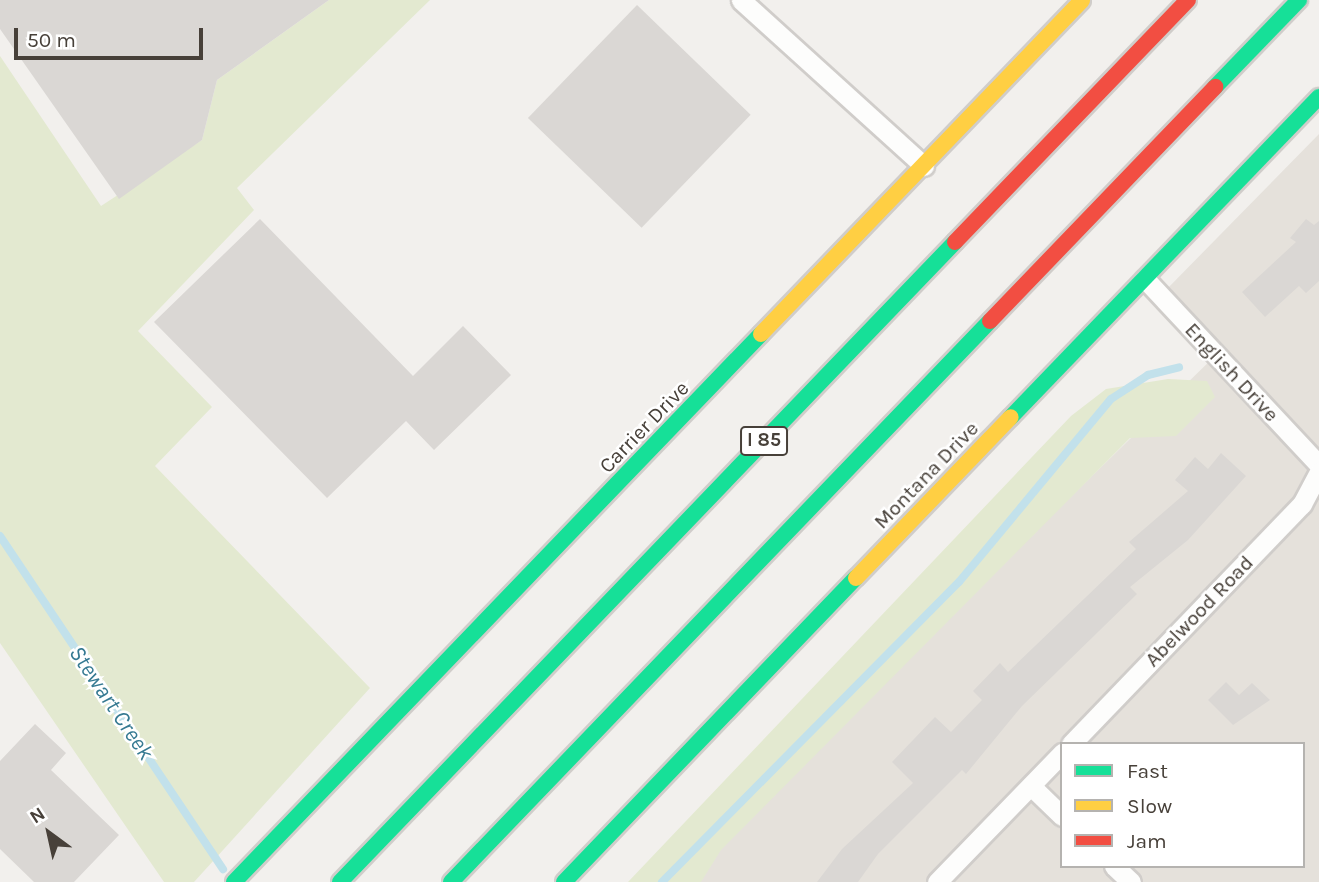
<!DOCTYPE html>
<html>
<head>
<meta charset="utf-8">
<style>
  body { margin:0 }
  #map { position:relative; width:1319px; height:882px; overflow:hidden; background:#f2f0ed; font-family:Karla,sans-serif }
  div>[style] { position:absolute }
  .residential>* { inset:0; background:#e5e1db }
  .green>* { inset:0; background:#e3e9d0 }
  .stream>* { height:8px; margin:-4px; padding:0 4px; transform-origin:4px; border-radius:4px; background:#c2e1eb }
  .building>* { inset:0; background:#dad7d4; transform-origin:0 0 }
  .roads { filter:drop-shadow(2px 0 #d0cdca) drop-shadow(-2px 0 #d0cdca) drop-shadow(0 2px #d0cdca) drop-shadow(0 -2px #d0cdca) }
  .street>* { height:19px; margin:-9.5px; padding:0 9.5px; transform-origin:9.5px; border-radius:9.5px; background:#fdfdfc }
  .fast>* { height:16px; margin:-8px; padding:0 8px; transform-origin:8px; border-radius:8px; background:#16e098 }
  .slow>* { height:16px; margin:-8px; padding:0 8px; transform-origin:8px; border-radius:8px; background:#ffcf43 }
  .jam>* { height:16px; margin:-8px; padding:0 8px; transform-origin:8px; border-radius:8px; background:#f24e42 }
  span { translate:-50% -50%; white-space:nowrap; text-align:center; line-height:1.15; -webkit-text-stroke:5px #fff; paint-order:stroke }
  .shield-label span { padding:2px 5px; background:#fff; border:2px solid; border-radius:5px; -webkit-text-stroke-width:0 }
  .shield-label { font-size:19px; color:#474039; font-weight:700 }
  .street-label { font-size:21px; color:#474039 }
  .water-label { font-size:23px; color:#367a92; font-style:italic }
  .legend { position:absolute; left:1060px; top:742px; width:245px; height:126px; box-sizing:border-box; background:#fff; border:2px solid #b5b3b0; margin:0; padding:9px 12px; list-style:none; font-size:21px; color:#474039 }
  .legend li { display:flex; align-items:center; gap:14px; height:35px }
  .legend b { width:35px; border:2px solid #b5b3b0 }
  .north { position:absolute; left:14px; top:798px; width:70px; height:70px; -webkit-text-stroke:5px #fff; paint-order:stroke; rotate:327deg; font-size:19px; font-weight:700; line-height:28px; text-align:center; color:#474039 }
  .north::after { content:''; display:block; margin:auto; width:24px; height:32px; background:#474039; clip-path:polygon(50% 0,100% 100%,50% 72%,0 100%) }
  .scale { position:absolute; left:14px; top:28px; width:189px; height:32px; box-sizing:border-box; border:4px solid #474039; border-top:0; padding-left:9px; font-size:21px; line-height:24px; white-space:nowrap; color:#474039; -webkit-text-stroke:5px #fff; paint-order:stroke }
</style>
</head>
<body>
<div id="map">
  <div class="residential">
    <i style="clip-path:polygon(evenodd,1319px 134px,1319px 882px,686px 882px,704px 855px,1220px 351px,1165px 291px,1319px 134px,1062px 744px,1303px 744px,1303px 866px,1062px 866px,1062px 744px)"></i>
  </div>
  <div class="green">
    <i style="clip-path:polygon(329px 0,430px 0,237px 188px,254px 210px,138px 331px,212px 407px,155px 466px,370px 688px,194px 882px,164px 882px,0 643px,0 56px,101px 206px,202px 140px,217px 80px)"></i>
    <i style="clip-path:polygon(1168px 379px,1207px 381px,1215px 397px,1176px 436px,1130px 438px,721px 850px,701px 882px,628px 882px,1071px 416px,1106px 389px)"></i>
  </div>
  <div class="stream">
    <i style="left:0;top:536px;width:401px;rotate:56.2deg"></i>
    <i style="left:662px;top:882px;width:422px;rotate:-45.3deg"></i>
    <i style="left:959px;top:582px;width:238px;rotate:-50.3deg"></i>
    <i style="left:1111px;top:399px;width:44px;rotate:-33deg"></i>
    <i style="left:1148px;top:375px;width:32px;rotate:-14deg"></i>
  </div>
  <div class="building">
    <i style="clip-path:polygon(0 0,329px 0,217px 80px,202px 140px,119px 199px,0 29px)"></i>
    <i style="left:637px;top:5px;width:158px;height:157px;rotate:44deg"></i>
    <i style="clip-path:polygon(260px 219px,413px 376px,463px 326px,511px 375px,434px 450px,406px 421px,327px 498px,154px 322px)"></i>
    <i style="clip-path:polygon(1306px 219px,1314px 225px,1319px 221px,1319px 281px,1306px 293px,1299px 286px,1265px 317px,1242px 292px,1296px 242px,1290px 238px)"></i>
    <i style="clip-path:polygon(1221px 453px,1246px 476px,1188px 540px,1130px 587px,1137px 594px,1022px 706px,966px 774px,962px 770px,878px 854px,858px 882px,817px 882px,842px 849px,913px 783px,892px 762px,935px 717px,951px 732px,982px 700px,973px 691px,1000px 663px,1008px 672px,1136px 549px,1129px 542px,1188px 491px,1175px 480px,1195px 457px,1208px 469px)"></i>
    <i style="clip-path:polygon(1226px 682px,1239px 695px,1252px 683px,1270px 700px,1233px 725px,1208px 700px)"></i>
    <i style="clip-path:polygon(35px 724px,66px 753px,51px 770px,119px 835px,74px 882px,34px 882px,0 849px,0 761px)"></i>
  </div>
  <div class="roads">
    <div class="street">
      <i style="left:741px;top:0;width:247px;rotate:42.2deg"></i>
      <i style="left:1145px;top:279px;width:255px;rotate:46.9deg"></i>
      <i style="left:1071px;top:744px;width:333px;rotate:-46.1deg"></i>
      <i style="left:1302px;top:504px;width:36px;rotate:-62deg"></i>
      <i style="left:1031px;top:786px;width:43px;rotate:44.1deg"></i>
      <i style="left:1114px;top:866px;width:23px;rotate:43deg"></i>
      <i style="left:937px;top:882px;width:180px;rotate:-45.9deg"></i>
    </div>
    <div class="fast">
      <i style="left:1215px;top:87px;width:121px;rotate:-46deg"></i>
      <i style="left:1011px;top:417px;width:444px;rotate:-46.1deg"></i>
      <i style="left:234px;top:882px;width:760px;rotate:-46.12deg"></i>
      <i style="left:340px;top:882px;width:888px;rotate:-46.14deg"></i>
      <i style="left:451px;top:882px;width:778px;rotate:-46.15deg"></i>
      <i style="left:564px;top:882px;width:422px;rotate:-46.2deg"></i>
    </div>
    <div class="slow">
      <i style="left:761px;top:334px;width:463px;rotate:-46.1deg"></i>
      <i style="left:856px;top:578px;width:223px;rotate:-46.1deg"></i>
    </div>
    <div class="jam">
      <i style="left:955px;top:242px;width:336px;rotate:-46.1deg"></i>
      <i style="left:990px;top:321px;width:325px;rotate:-46.1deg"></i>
    </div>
  </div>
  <div class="shield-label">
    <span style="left:764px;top:441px">I 85</span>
  </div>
  <div class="street-label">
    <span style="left:1232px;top:372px;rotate:47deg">English Drive</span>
    <span style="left:644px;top:427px;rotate:-46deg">Carrier Drive</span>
    <span style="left:926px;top:475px;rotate:-46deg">Montana Drive</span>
    <span style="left:1199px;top:611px;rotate:-46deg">Abelwood Road</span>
  </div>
  <div class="water-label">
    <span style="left:111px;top:703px;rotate:56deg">Stewart Creek</span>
  </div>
  <ul class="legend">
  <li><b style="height:9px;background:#16e098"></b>Fast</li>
  <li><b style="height:9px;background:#ffcf43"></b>Slow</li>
  <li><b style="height:9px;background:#f24e42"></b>Jam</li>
  </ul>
  <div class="north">N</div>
  <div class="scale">50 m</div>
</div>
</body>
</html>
